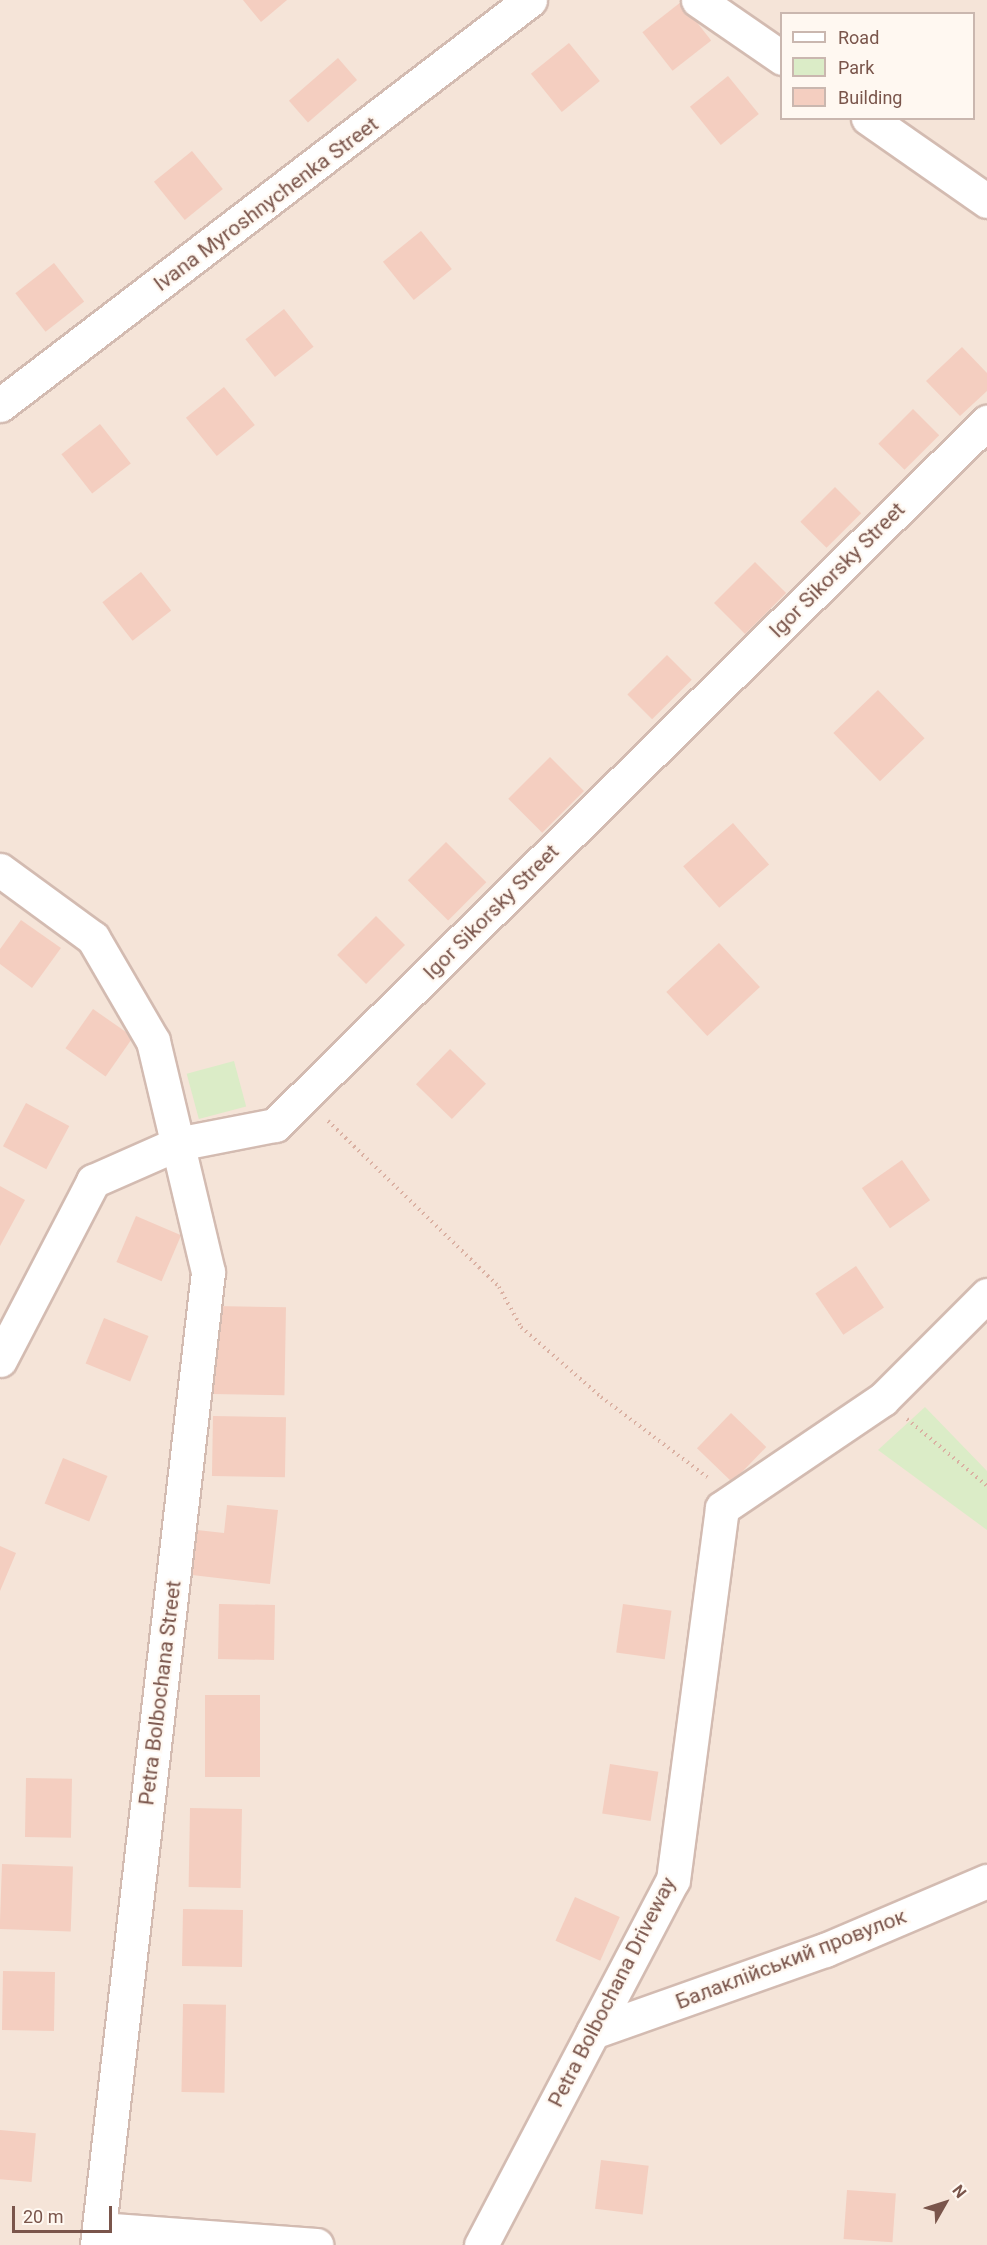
<!DOCTYPE html>
<html>
<head>
<meta charset="utf-8">
<style>
  body { margin:0 }
  #map { position:relative; width:987px; height:2245px; overflow:hidden; background:#fdf3ea; font-family:Roboto,sans-serif }
  div>[style] { position:absolute }
  .residential>* { inset:0; background:#f5e4d8 }
  .green>* { inset:0; background:#dbecc7; transform-origin:0 0 }
  .building>* { inset:0; background:#f4cec0; transform-origin:0 0 }
  .path>* { height:4px; margin-top:-2px; transform-origin:0; background:repeating-linear-gradient(90deg,#dab0a2 0 1.5px,transparent 0 6px) }
  .roads { filter:drop-shadow(2px 0 #d3bbb1) drop-shadow(-2px 0 #d3bbb1) drop-shadow(0 2px #d3bbb1) drop-shadow(0 -2px #d3bbb1) }
  .minor>* { height:33px; margin:-16.5px; padding:0 16.5px; transform-origin:16.5px; border-radius:16.5px; background:#fff }
  span { translate:-50% -50%; white-space:nowrap; text-align:center; line-height:1.15; -webkit-text-stroke:4.5px #fff8f1; paint-order:stroke }
  .street-label { font-size:21px; color:#7a554b }
  .legend { position:absolute; left:780px; top:12px; width:195px; height:108px; box-sizing:border-box; background:#fff8f1; border:2px solid #cab7af; margin:0; padding:8px 10px; list-style:none; font-size:18px; color:#7a554b }
  .legend li { display:flex; align-items:center; gap:12px; height:30px }
  .legend b { width:30px; border:2px solid #cab7af }
  .north { position:absolute; left:915px; top:2173px; width:60px; height:60px; -webkit-text-stroke:4px #fff8f1; paint-order:stroke; rotate:51deg; font-size:16px; font-weight:700; line-height:24px; text-align:center; color:#7a554b }
  .north::after { content:''; display:block; margin:auto; width:21px; height:27px; background:#7a554b; clip-path:polygon(50% 0,100% 100%,50% 72%,0 100%) }
  .scale { position:absolute; left:12px; top:2206px; width:100px; height:27px; box-sizing:border-box; border:3px solid #7a554b; border-top:0; padding-left:8px; font-size:18px; line-height:21px; white-space:nowrap; color:#7a554b; -webkit-text-stroke:4px #fff8f1; paint-order:stroke }
</style>
</head>
<body>
<div id="map">
  <div class="residential">
    <i style="clip-path:polygon(evenodd,0 0,987px 0,987px 2245px,0 2245px,0 0,782px 14px,974px 14px,974px 118px,782px 118px,782px 14px)"></i>
  </div>
  <div class="green">
    <i style="left:234px;top:1061px;width:47px;height:49px;rotate:75deg"></i>
    <i style="clip-path:polygon(925px 1407px,987px 1471px,987px 1530px,878px 1450px)"></i>
  </div>
  <div class="building">
    <i style="clip-path:polygon(243px 0,287px 0,261px 22px)"></i>
    <i style="left:681px;top:2px;width:49px;height:49px;rotate:52deg"></i>
    <i style="left:569px;top:43px;width:49px;height:49px;rotate:51deg"></i>
    <i style="left:338px;top:58px;width:29px;height:65px;rotate:49deg"></i>
    <i style="left:728px;top:76px;width:49px;height:49px;rotate:51deg"></i>
    <i style="left:192px;top:151px;width:49px;height:49px;rotate:51deg"></i>
    <i style="left:421px;top:231px;width:49px;height:49px;rotate:51deg"></i>
    <i style="left:54px;top:263px;width:49px;height:49px;rotate:52deg"></i>
    <i style="left:284px;top:309px;width:48px;height:49px;rotate:52deg"></i>
    <i style="clip-path:polygon(962px 347px,987px 373px,987px 391px,960px 416px,926px 381px)"></i>
    <i style="left:224px;top:387px;width:49px;height:49px;rotate:51deg"></i>
    <i style="left:913px;top:409px;width:37px;height:49px;rotate:45deg"></i>
    <i style="left:100px;top:424px;width:50px;height:49px;rotate:52deg"></i>
    <i style="left:835px;top:487px;width:37px;height:49px;rotate:45deg"></i>
    <i style="left:755px;top:562px;width:44px;height:58px;rotate:45deg"></i>
    <i style="left:141px;top:572px;width:49px;height:49px;rotate:52deg"></i>
    <i style="left:667px;top:655px;width:35px;height:56px;rotate:45deg"></i>
    <i style="left:878px;top:690px;width:67px;height:62px;rotate:46deg"></i>
    <i style="left:550px;top:757px;width:48px;height:59px;rotate:45deg"></i>
    <i style="left:733px;top:823px;width:55px;height:66px;rotate:49deg"></i>
    <i style="left:446px;top:842px;width:57px;height:54px;rotate:45deg"></i>
    <i style="left:376px;top:916px;width:41px;height:55px;rotate:45deg"></i>
    <i style="clip-path:polygon(21px 920px,61px 948px,32px 988px,0 964px,0 949px)"></i>
    <i style="left:719px;top:943px;width:60px;height:72px;rotate:47deg"></i>
    <i style="left:93px;top:1009px;width:49px;height:48px;rotate:35deg"></i>
    <i style="left:450px;top:1049px;width:50px;height:49px;rotate:44deg"></i>
    <i style="left:26px;top:1103px;width:49px;height:49px;rotate:28deg"></i>
    <i style="left:902px;top:1160px;width:49px;height:49px;rotate:55deg"></i>
    <i style="clip-path:polygon(0 1186px,25px 1200px,0 1246px)"></i>
    <i style="left:136px;top:1216px;width:49px;height:50px;rotate:23deg"></i>
    <i style="left:856px;top:1266px;width:50px;height:49px;rotate:56deg"></i>
    <i style="left:213px;top:1306px;width:73px;height:88px;rotate:1deg"></i>
    <i style="left:104px;top:1318px;width:48px;height:49px;rotate:22deg"></i>
    <i style="left:731px;top:1413px;width:49px;height:49px;rotate:44deg"></i>
    <i style="left:213px;top:1416px;width:73px;height:60px;rotate:1deg"></i>
    <i style="left:63px;top:1458px;width:48px;height:49px;rotate:22deg"></i>
    <i style="clip-path:polygon(227px 1505px,278px 1510px,270px 1584px,192px 1575px,197px 1530px,224px 1533px)"></i>
    <i style="clip-path:polygon(0 1546px,16px 1553px,0 1591px)"></i>
    <i style="left:219px;top:1604px;width:56px;height:55px;rotate:1deg"></i>
    <i style="left:623px;top:1604px;width:49px;height:49px;rotate:8deg"></i>
    <i style="left:205px;top:1695px;width:55px;height:82px"></i>
    <i style="left:610px;top:1764px;width:49px;height:50px;rotate:9deg"></i>
    <i style="left:26px;top:1778px;width:46px;height:59px;rotate:1deg"></i>
    <i style="left:190px;top:1808px;width:52px;height:79px;rotate:1deg"></i>
    <i style="left:2px;top:1864px;width:71px;height:65px;rotate:2deg"></i>
    <i style="left:575px;top:1897px;width:49px;height:48px;rotate:24deg"></i>
    <i style="left:183px;top:1909px;width:60px;height:57px;rotate:1deg"></i>
    <i style="left:3px;top:1971px;width:52px;height:59px;rotate:1deg"></i>
    <i style="left:183px;top:2004px;width:43px;height:88px;rotate:1deg"></i>
    <i style="left:0;top:2130px;width:36px;height:49px;rotate:5deg"></i>
    <i style="left:601px;top:2160px;width:48px;height:49px;rotate:7deg"></i>
    <i style="left:847px;top:2190px;width:49px;height:49px;rotate:4deg"></i>
  </div>
  <div class="path">
    <i style="left:328px;top:1121px;width:238px;rotate:44.1deg"></i>
    <i style="left:499px;top:1287px;width:46px;rotate:61.2deg"></i>
    <i style="left:521px;top:1327px;width:106px;rotate:41.2deg"></i>
    <i style="left:601px;top:1397px;width:133px;rotate:37deg"></i>
    <i style="left:907px;top:1419px;width:104px;rotate:39.9deg"></i>
  </div>
  <div class="roads">
    <div class="minor">
      <i style="left:698px;top:0;width:102px;rotate:34.6deg"></i>
      <i style="left:868px;top:118px;width:145px;rotate:34.9deg"></i>
      <i style="left:0;top:405px;width:667px;rotate:-37.39deg"></i>
      <i style="left:0;top:870px;width:115px;rotate:36.2deg"></i>
      <i style="left:93px;top:938px;width:119px;rotate:59.8deg"></i>
      <i style="left:153px;top:1041px;width:237px;rotate:76.6deg"></i>
      <i style="left:208px;top:1272px;width:979px;rotate:96.51deg"></i>
      <i style="left:0;top:1360px;width:202px;rotate:-62.5deg"></i>
      <i style="left:93px;top:1181px;width:92px;rotate:-23.8deg"></i>
      <i style="left:177px;top:1144px;width:100px;rotate:-11deg"></i>
      <i style="left:275px;top:1125px;width:1001px;rotate:-44.64deg"></i>
      <i style="left:593px;top:2032px;width:246px;rotate:-19.5deg"></i>
      <i style="left:825px;top:1950px;width:176px;rotate:-23.1deg"></i>
      <i style="left:99px;top:2229px;width:218px;rotate:4.2deg"></i>
      <i style="left:481px;top:2245px;width:412px;rotate:-62.3deg"></i>
      <i style="left:673px;top:1880px;width:375px;rotate:-82.5deg"></i>
      <i style="left:722px;top:1508px;width:194px;rotate:-34.1deg"></i>
      <i style="left:883px;top:1399px;width:147px;rotate:-45deg"></i>
    </div>
  </div>
  <div class="street-label">
    <span style="left:266px;top:204px;rotate:-37deg">Ivana Myroshnychenka Street</span>
    <span style="left:837px;top:570px;rotate:-45deg">Igor Sikorsky Street</span>
    <span style="left:491px;top:912px;rotate:-45deg">Igor Sikorsky Street</span>
    <span style="left:160px;top:1693px;rotate:-83deg">Petra Bolbochana Street</span>
    <span style="left:791px;top:1959px;rotate:-21deg">Балаклійський провулок</span>
    <span style="left:612px;top:1992px;rotate:-63deg">Petra Bolbochana Driveway</span>
  </div>
  <ul class="legend">
  <li><b style="height:8px;background:#fff"></b>Road</li>
  <li><b style="height:16px;background:#dbecc7"></b>Park</li>
  <li><b style="height:16px;background:#f4cec0"></b>Building</li>
  </ul>
  <div class="north">N</div>
  <div class="scale">20 m</div>
</div>
</body>
</html>
